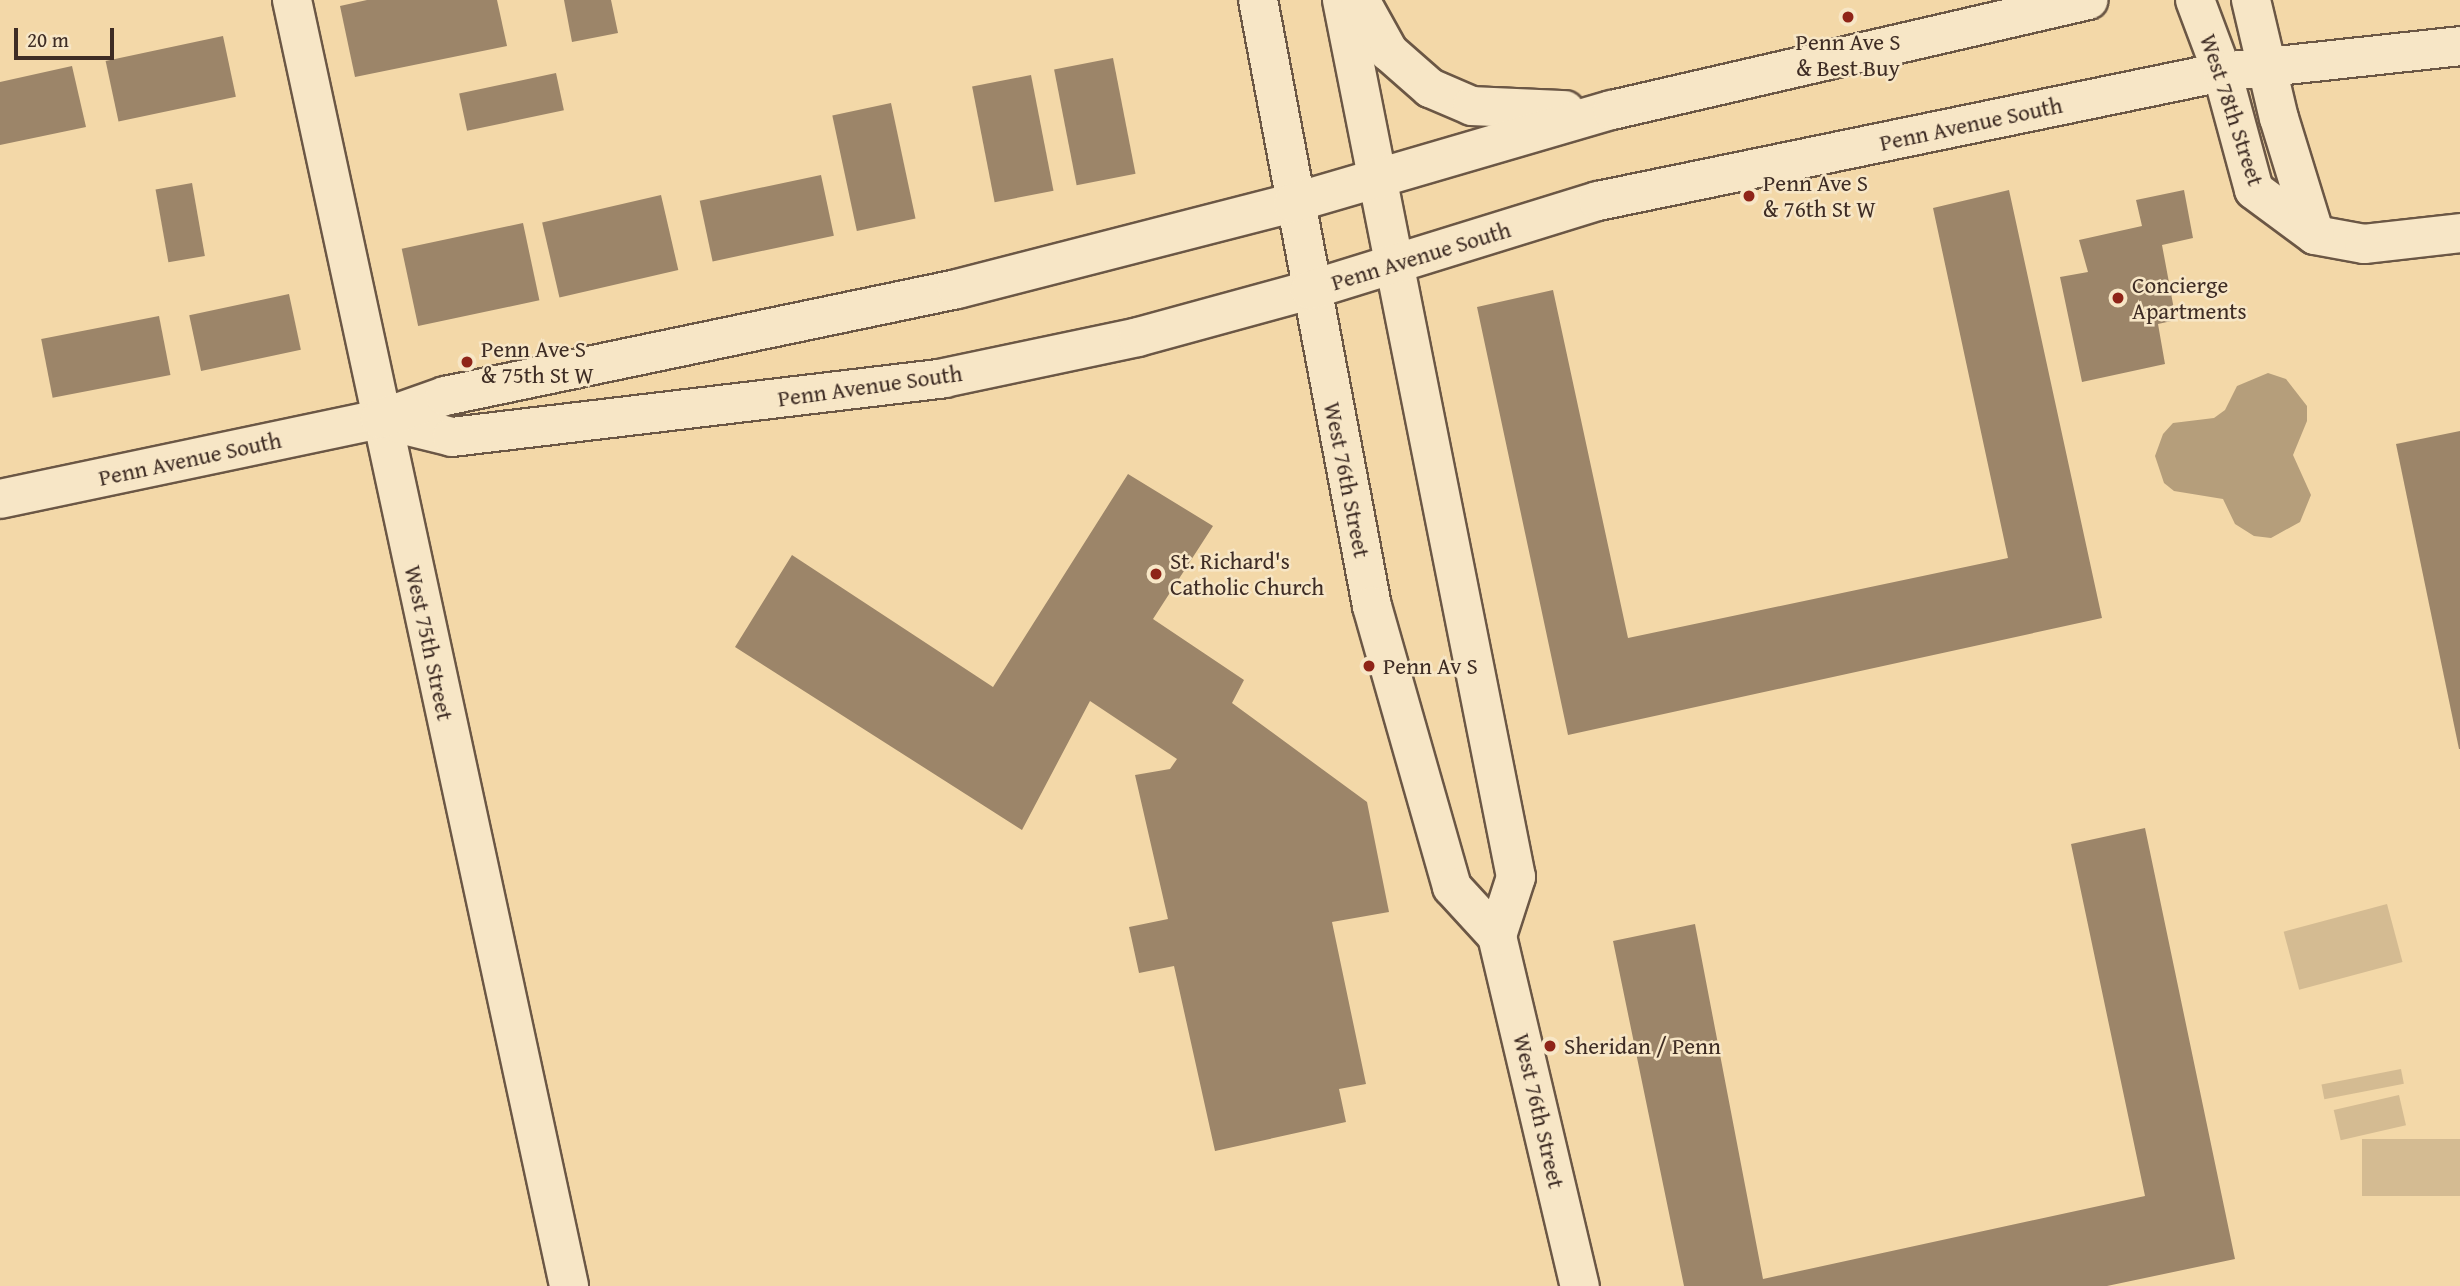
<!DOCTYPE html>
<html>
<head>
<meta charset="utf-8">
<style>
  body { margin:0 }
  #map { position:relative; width:2460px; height:1286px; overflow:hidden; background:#f3d8a8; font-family:"Gentium Book Plus",serif }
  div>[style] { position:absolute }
  .green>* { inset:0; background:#d4bb92; transform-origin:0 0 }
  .water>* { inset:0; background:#b59e7b }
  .building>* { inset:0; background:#9c8569; transform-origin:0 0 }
  .roads { filter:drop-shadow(2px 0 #6b5745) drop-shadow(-2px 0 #6b5745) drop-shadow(0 2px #6b5745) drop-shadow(0 -2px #6b5745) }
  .minor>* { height:38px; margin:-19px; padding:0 19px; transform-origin:19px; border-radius:19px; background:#f7e6c6 }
  .tertiary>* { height:38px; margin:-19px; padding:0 19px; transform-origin:19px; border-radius:19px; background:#f7e6c6 }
  .secondary>* { height:38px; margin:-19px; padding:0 19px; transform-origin:19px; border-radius:19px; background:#f7e6c6 }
  .dots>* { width:19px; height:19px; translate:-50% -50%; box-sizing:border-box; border:4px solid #f7e6c6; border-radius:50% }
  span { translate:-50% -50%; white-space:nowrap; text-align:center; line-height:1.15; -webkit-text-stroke:5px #f7e6c6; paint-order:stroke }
  .poi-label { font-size:23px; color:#3e2c24 }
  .left { translate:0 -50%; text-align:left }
  .street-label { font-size:23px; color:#3e2c24 }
  .scale { position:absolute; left:14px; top:28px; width:100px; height:32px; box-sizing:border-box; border:4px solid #3e2c24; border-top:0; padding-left:9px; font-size:21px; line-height:24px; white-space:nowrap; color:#3e2c24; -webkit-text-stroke:5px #f7e6c6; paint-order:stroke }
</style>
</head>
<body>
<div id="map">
  <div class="green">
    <i style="left:2387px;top:904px;width:60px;height:107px;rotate:75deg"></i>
    <i style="left:2401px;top:1069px;width:15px;height:81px;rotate:79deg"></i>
    <i style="left:2399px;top:1095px;width:31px;height:67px;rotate:77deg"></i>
    <i style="left:2460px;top:1139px;width:57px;height:98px;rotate:90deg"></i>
  </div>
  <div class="water">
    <i style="clip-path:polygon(2268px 373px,2286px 379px,2307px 406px,2307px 421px,2293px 455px,2311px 495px,2300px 522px,2271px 538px,2254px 536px,2235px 524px,2223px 499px,2174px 491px,2164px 483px,2155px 456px,2163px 434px,2173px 423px,2214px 418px,2225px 410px,2237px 386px)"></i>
  </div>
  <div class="building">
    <i style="clip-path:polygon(367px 0,497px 0,507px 46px,355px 77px,340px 6px)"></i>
    <i style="clip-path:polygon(564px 0,611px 0,618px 33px,572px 42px)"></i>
    <i style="left:223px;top:36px;width:62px;height:120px;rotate:78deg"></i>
    <i style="left:1113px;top:58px;width:118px;height:60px;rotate:79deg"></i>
    <i style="clip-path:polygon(72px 66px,86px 127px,0 145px,0 82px)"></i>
    <i style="left:556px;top:73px;width:38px;height:99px;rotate:78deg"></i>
    <i style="left:1031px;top:75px;width:118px;height:60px;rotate:79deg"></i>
    <i style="left:891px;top:103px;width:118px;height:60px;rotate:78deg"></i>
    <i style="left:821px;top:175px;width:62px;height:124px;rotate:78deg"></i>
    <i style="left:192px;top:183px;width:74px;height:37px;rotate:80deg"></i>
    <i style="clip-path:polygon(2009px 190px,2102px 618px,1568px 735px,1477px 307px,1553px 290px,1628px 638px,2008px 558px,1933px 208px)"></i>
    <i style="clip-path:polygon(2184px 190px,2193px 238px,2162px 245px,2176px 320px,2158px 324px,2165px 364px,2082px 382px,2060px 277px,2088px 272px,2079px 240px,2142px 226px,2136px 200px)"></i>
    <i style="left:661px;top:195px;width:77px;height:122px;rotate:77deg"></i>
    <i style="left:523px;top:223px;width:79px;height:124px;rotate:78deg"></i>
    <i style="left:289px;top:294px;width:57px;height:102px;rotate:78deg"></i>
    <i style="left:159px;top:316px;width:60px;height:120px;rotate:79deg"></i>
    <i style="clip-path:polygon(2460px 431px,2460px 749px,2459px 749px,2396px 444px)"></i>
    <i style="clip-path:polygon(1128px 474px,1213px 526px,1153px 619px,1244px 680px,1232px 703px,1367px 802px,1389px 912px,1332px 922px,1366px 1084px,1339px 1089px,1346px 1122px,1215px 1151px,1174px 966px,1139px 973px,1129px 927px,1168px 919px,1135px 775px,1170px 769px,1177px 759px,1090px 701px,1022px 830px,735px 647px,792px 555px,993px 687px)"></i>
    <i style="clip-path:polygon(2145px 828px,2235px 1259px,2107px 1286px,1684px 1286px,1613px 941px,1695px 924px,1763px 1279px,2145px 1196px,2071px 844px)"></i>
  </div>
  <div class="roads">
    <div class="minor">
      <i style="left:292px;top:0;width:1315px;rotate:77.84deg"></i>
    </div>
    <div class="tertiary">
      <i style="left:1258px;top:0;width:617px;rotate:79.35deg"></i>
      <i style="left:1372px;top:606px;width:292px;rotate:74.1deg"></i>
      <i style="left:1452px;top:887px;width:67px;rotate:47.4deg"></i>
      <i style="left:1497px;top:936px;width:360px;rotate:76.7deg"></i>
      <i style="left:1342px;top:0;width:894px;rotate:78.78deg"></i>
      <i style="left:1516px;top:877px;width:62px;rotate:107.9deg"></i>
      <i style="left:2195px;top:0;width:77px;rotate:69.4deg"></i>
      <i style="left:2222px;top:72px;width:122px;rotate:74.8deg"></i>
      <i style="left:2254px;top:190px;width:76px;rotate:36.4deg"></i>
      <i style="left:2315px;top:235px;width:50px;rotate:10.4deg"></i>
      <i style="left:2364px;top:244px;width:97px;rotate:-6.5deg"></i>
      <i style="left:2251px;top:0;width:121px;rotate:76.7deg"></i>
      <i style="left:2279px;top:118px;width:122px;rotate:72.9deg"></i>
    </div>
    <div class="secondary">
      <i style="left:1360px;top:0;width:60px;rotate:60.9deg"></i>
      <i style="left:1389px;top:52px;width:55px;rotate:41.3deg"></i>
      <i style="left:1430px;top:88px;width:46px;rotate:23.2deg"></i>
      <i style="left:1472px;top:106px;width:93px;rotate:2.5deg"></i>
      <i style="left:380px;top:419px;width:74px;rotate:14deg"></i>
      <i style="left:452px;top:437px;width:496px;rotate:-6.8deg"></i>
      <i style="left:944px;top:378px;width:198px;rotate:-11.9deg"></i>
      <i style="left:1138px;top:337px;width:178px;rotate:-15.3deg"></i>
      <i style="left:1310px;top:290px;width:301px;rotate:-17.2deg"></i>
      <i style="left:1598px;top:201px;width:637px;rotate:-11.68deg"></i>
      <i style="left:2222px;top:72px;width:239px;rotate:-6.2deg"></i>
      <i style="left:0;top:499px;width:388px;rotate:-11.9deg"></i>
      <i style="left:380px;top:419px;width:69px;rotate:-19.5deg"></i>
      <i style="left:445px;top:396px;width:523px;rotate:-11.8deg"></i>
      <i style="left:957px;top:289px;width:347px;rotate:-14.4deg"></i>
      <i style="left:1293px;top:203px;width:332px;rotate:-16.3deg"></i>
      <i style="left:1612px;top:110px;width:489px;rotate:-13deg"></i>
    </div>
  </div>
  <div class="dots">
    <i style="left:1848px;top:17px;background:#8f2418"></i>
    <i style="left:1749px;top:196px;background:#8f2418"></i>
    <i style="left:2118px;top:298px;background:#8f2418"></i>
    <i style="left:467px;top:362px;background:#8f2418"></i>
    <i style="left:1156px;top:574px;background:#8f2418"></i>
    <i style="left:1369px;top:666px;background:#8f2418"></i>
    <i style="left:1550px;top:1046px;background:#8f2418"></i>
  </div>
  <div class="poi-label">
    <span style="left:1848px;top:55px">Penn Ave S<br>&amp; Best Buy</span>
    <span class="left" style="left:1763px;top:196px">Penn Ave S<br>&amp; 76th St W</span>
    <span class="left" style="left:2132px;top:298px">Concierge<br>Apartments</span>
    <span class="left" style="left:481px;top:362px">Penn Ave S<br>&amp; 75th St W</span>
    <span class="left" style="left:1170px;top:574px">St. Richard's<br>Catholic Church</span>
    <span class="left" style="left:1383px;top:666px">Penn Av S</span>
    <span class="left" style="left:1564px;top:1046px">Sheridan / Penn</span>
  </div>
  <div class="street-label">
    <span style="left:2232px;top:110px;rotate:72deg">West 78th Street</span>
    <span style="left:1971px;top:124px;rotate:-12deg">Penn Avenue South</span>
    <span style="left:1421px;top:256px;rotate:-17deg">Penn Avenue South</span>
    <span style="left:870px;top:386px;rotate:-8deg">Penn Avenue South</span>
    <span style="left:190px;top:459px;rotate:-12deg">Penn Avenue South</span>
    <span style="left:1347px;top:480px;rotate:79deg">West 76th Street</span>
    <span style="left:429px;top:643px;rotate:78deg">West 75th Street</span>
    <span style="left:1539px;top:1111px;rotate:77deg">West 76th Street</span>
  </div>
  <div class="scale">20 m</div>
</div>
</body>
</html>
